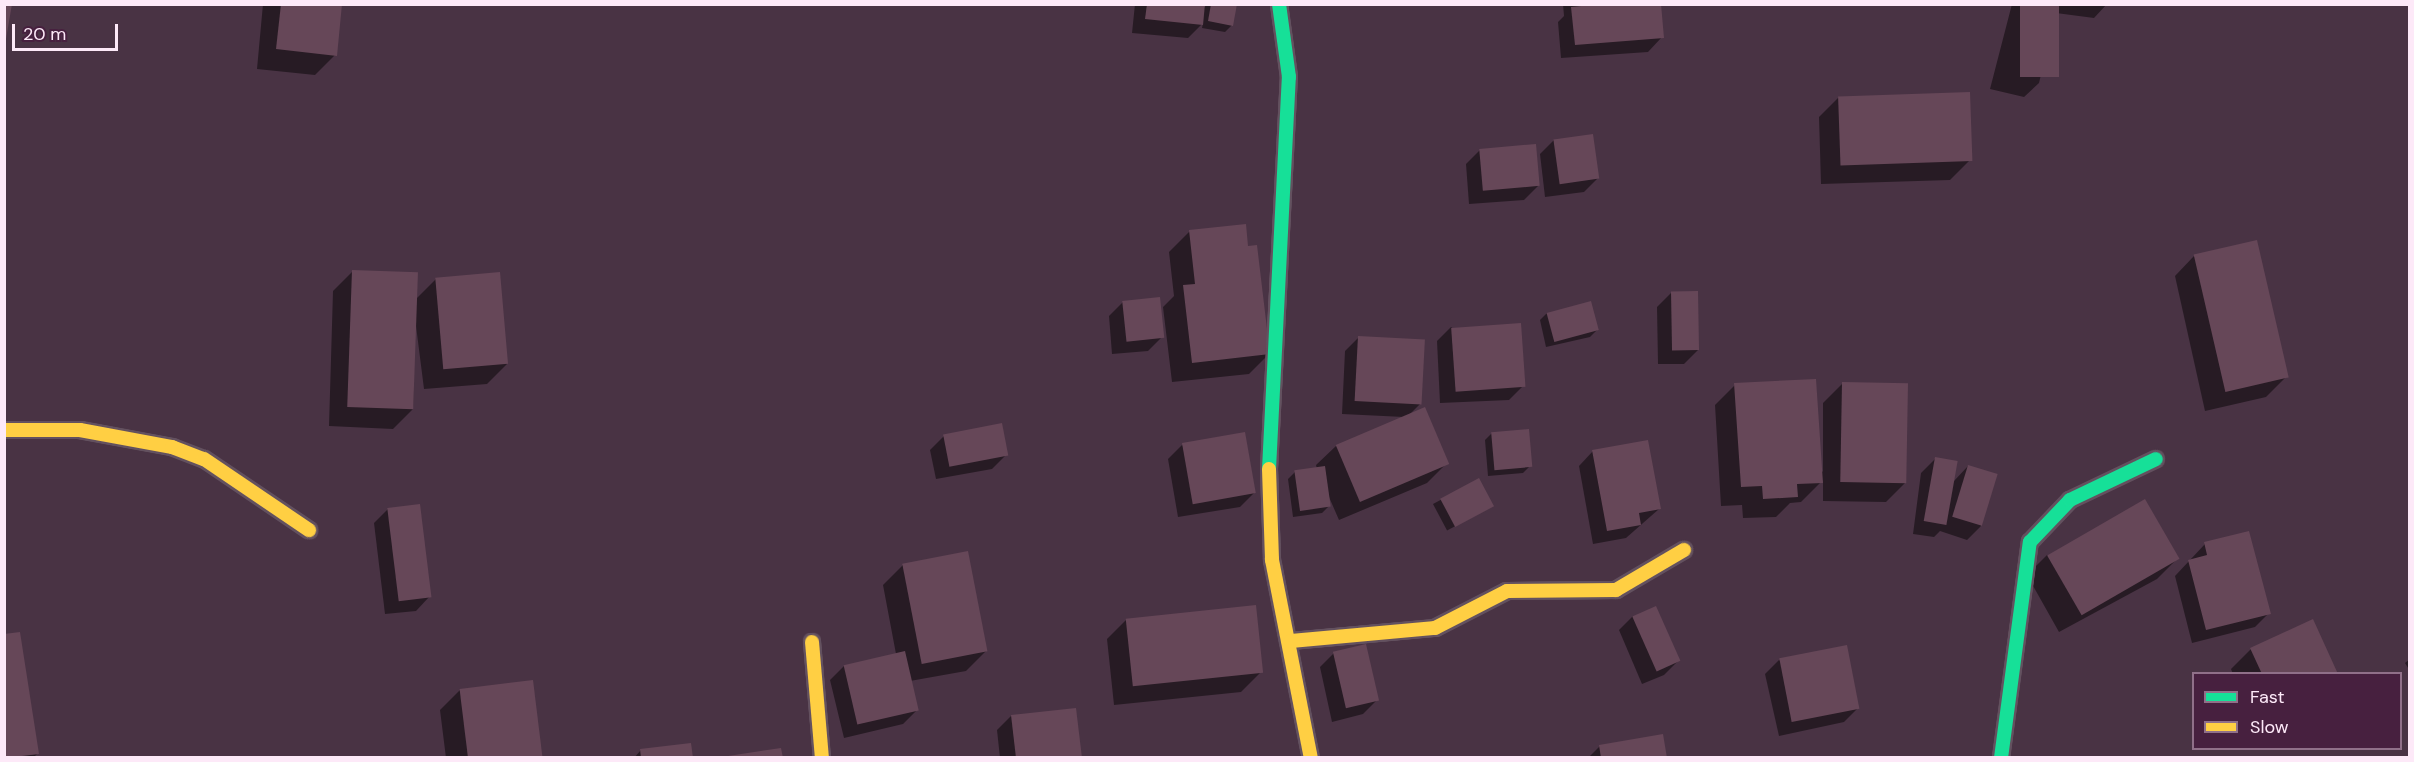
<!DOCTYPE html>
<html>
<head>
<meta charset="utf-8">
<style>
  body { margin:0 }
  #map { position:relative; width:2414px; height:762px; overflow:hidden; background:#493344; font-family:"DM Sans",sans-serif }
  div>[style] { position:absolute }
  .shadow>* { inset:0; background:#0007; transform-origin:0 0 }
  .building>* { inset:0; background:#664758; transform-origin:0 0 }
  .roads { filter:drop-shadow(2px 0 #63515f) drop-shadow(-2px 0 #63515f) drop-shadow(0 2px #63515f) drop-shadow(0 -2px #63515f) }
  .fast>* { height:14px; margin:-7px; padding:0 7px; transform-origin:7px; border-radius:7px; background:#16e098 }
  .slow>* { height:14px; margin:-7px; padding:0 7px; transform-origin:7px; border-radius:7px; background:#ffcf43 }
  span { translate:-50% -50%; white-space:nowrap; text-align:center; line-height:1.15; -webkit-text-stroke:6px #47203f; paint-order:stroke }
  .frame { position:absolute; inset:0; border:6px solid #fde9f8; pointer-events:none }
  .legend { position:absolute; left:2192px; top:672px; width:210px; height:78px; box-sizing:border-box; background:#47203f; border:2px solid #907089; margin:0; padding:8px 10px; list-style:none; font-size:18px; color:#fde9f8 }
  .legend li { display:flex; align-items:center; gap:12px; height:30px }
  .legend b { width:30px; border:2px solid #907089 }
  .scale { position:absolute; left:12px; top:24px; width:106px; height:27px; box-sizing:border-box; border:3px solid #fde9f8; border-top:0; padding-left:8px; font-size:18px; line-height:21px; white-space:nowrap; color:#fde9f8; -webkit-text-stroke:4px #47203f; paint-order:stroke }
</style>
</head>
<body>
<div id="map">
  <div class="shadow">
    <i style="clip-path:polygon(263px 4px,340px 4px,335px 55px,315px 75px,257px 69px)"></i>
    <i style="clip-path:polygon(1135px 4px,1204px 4px,1203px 9px,1207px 4px,1236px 4px,1232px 25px,1225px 32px,1202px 28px,1203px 23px,1188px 38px,1132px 33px)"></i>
    <i style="clip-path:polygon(1563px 4px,1659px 4px,1662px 37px,1648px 52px,1561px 58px,1558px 22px,1564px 16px)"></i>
    <i style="clip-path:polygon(2012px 4px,2107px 4px,2094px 18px,2056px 13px,2039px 83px,2024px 97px,1990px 89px)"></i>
    <i style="clip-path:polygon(1839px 97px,1970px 160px,1950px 180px,1821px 184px,1819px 117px)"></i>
    <i style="clip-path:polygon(1554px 140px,1598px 178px,1584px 192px,1545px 197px,1540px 154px)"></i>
    <i style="clip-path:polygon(1480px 150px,1538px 186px,1524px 200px,1469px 204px,1466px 164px)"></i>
    <i style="clip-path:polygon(1189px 232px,1247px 247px,1269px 354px,1249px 374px,1172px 382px,1163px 307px,1174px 296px,1169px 252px)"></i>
    <i style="clip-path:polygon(2194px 256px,2286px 377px,2266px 397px,2205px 411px,2175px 276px)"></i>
    <i style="clip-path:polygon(353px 271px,416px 299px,436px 279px,507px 364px,487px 384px,424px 389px,415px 318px,413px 409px,393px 429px,329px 426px,333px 291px)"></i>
    <i style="clip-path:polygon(1671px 293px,1698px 350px,1684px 364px,1658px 364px,1657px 307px)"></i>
    <i style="clip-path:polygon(1123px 302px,1162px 337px,1148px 351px,1112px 354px,1109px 316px)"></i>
    <i style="clip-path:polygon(1547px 313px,1597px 330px,1590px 337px,1546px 347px,1540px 320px)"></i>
    <i style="clip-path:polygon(1451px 327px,1523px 386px,1509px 400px,1440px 403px,1437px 341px)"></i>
    <i style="clip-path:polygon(1359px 337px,1421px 403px,1409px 415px,1447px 463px,1427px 483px,1339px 520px,1329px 497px,1329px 506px,1322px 513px,1293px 517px,1288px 479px,1295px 472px,1317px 469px,1316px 465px,1336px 446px,1404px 417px,1342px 414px,1345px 351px)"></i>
    <i style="clip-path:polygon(1843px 383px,1906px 482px,1886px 502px,1823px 501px,1823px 480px,1801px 502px,1790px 503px,1776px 517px,1743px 518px,1742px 505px,1721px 506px,1715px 405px,1735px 385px,1823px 472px,1823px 403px)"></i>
    <i style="clip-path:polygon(1492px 433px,1530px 466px,1523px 473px,1488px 476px,1485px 440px)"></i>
    <i style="clip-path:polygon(944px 436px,1006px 455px,992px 469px,936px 479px,930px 450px)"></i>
    <i style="clip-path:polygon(1182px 445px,1254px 493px,1240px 507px,1178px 517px,1168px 459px)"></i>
    <i style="clip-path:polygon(1593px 451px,1659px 509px,1626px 538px,1593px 544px,1579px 466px)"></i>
    <i style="clip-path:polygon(1935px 459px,1954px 481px,1968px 466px,1981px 526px,1967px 540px,1940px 531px,1934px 537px,1913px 534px,1921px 473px)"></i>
    <i style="left:1478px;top:480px;width:30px;height:51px;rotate:62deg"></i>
    <i style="clip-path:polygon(388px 509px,430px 596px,416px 611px,385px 614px,374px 523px)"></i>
    <i style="clip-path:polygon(2205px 544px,2269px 613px,2255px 627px,2192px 643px,2175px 576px)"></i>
    <i style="clip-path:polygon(2047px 555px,2177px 559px,2157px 579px,2059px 632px,2027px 575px)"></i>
    <i style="clip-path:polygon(903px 565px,986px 651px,966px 671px,910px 681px,917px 710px,903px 724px,844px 738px,830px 680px,844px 666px,896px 654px,883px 585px)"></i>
    <i style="clip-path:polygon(1633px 616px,1678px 661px,1664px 675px,1642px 684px,1619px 630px)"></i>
    <i style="clip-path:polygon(1127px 619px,1261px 672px,1241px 692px,1114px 705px,1107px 639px)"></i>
    <i style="clip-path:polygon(2251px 649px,2337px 674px,2233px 674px,2231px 669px)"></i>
    <i style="clip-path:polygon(1334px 653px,1377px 700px,1363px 714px,1332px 722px,1320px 667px)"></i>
    <i style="clip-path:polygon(2410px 659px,2410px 671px,2405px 663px)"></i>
    <i style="clip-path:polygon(1779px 660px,1858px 708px,1844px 722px,1779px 736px,1765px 674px)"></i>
    <i style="clip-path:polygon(460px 690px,541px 758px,446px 758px,440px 710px)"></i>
    <i style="clip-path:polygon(1011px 716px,1080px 758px,1000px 758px,997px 730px)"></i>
    <i style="clip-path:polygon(1600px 746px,1666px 758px,1588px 758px)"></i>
    <i style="clip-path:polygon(641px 750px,691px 758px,634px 758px)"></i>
    <i style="clip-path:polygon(37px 754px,33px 758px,4px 758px)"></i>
  </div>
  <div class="building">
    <i style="clip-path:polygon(4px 4px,12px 4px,6px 39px,4px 38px)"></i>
    <i style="clip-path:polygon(281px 4px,342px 4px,337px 56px,276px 49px)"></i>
    <i style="clip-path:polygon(1147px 4px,1205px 4px,1203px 25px,1145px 19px)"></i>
    <i style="clip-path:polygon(1211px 4px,1237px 4px,1233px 26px,1208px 21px)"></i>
    <i style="clip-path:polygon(1601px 4px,1661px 4px,1664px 38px,1575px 45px,1571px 7px)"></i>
    <i style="left:2020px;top:5px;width:39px;height:72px"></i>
    <i style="left:1970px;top:92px;width:69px;height:132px;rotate:88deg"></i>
    <i style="left:1593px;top:134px;width:45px;height:40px;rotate:82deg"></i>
    <i style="left:1536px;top:144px;width:42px;height:57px;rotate:85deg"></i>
    <i style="clip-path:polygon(1246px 224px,1248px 246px,1257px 245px,1270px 354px,1192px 363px,1183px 285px,1195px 284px,1189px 230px)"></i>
    <i style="left:2257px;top:240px;width:141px;height:65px;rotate:77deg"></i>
    <i style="left:352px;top:270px;width:66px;height:137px;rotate:2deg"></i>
    <i style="left:500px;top:272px;width:92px;height:65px;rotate:85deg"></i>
    <i style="left:1698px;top:291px;width:59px;height:27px;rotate:89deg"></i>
    <i style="left:1160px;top:297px;width:41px;height:38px;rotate:84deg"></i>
    <i style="left:1591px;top:301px;width:30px;height:46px;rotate:75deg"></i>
    <i style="left:1521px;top:323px;width:64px;height:70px;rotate:86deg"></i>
    <i style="left:1358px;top:336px;width:67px;height:65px;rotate:3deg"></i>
    <i style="clip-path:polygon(1816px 379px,1823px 483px,1797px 484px,1798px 497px,1763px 499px,1762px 486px,1741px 487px,1734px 383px)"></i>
    <i style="left:1842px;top:382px;width:66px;height:100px;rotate:1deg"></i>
    <i style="left:1425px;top:407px;width:62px;height:97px;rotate:67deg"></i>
    <i style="left:1002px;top:423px;width:33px;height:60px;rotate:79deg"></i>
    <i style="left:1529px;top:429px;width:38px;height:38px;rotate:85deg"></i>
    <i style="left:1245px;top:432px;width:62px;height:64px;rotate:80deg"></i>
    <i style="clip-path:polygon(1648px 440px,1661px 509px,1639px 513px,1641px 525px,1607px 531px,1592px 450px)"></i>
    <i style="left:1935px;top:457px;width:23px;height:65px;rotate:10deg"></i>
    <i style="left:1968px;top:465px;width:31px;height:54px;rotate:17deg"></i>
    <i style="left:1325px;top:466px;width:41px;height:31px;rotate:82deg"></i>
    <i style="left:1479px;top:478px;width:32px;height:44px;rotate:62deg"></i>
    <i style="left:2145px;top:499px;width:69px;height:113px;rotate:60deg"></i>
    <i style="left:420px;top:504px;width:94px;height:33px;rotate:83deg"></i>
    <i style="clip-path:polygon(2249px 531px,2271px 614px,2206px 630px,2188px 560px,2207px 555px,2204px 542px)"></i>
    <i style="left:968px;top:551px;width:102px;height:67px;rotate:79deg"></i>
    <i style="left:1256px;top:605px;width:68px;height:131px;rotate:84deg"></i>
    <i style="left:1656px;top:606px;width:60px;height:26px;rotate:66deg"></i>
    <i style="clip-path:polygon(2313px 619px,2338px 674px,2262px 674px,2250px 648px)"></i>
    <i style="clip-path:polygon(20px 632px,39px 754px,4px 758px,4px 634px)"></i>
    <i style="left:1366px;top:644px;width:58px;height:34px;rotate:77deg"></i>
    <i style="left:1847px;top:645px;width:65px;height:69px;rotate:79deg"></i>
    <i style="left:905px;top:651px;width:61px;height:63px;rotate:77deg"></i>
    <i style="left:533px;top:680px;width:79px;height:74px;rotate:83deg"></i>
    <i style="clip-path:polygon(1076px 708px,1082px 758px,1016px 758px,1011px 715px)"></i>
    <i style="clip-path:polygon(1663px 734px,1667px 758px,1601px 758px,1599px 745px)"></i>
    <i style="clip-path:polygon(691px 743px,693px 758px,641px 758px,640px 749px)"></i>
    <i style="clip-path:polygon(781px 748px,783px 758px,729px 758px,728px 756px)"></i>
  </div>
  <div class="roads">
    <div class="fast">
      <i style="left:1269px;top:469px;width:393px;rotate:-87.1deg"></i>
      <i style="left:1289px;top:77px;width:74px;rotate:-97.8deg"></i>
      <i style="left:2001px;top:758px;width:218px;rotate:-82.4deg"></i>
      <i style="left:2030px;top:542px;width:58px;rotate:-46.4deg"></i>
      <i style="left:2070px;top:500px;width:95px;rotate:-25.5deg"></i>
    </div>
    <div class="slow">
      <i style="left:4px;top:430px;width:76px"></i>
      <i style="left:80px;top:430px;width:94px;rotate:10.5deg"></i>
      <i style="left:172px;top:447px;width:34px;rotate:21deg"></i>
      <i style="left:204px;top:459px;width:127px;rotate:34.1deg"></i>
      <i style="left:1269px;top:469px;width:91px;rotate:88.1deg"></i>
      <i style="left:1272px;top:560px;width:202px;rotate:78.9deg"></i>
      <i style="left:1291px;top:641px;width:145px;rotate:-5.2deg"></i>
      <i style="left:1435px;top:628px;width:81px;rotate:-27.2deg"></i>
      <i style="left:1507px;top:591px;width:109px;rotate:-0.5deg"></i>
      <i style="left:1616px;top:590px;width:79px;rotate:-30.5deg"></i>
      <i style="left:812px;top:642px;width:116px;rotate:85.1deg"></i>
    </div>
  </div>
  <div class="frame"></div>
  <ul class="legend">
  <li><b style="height:8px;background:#16e098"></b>Fast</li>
  <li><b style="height:8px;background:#ffcf43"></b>Slow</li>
  </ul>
  <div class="scale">20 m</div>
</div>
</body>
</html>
